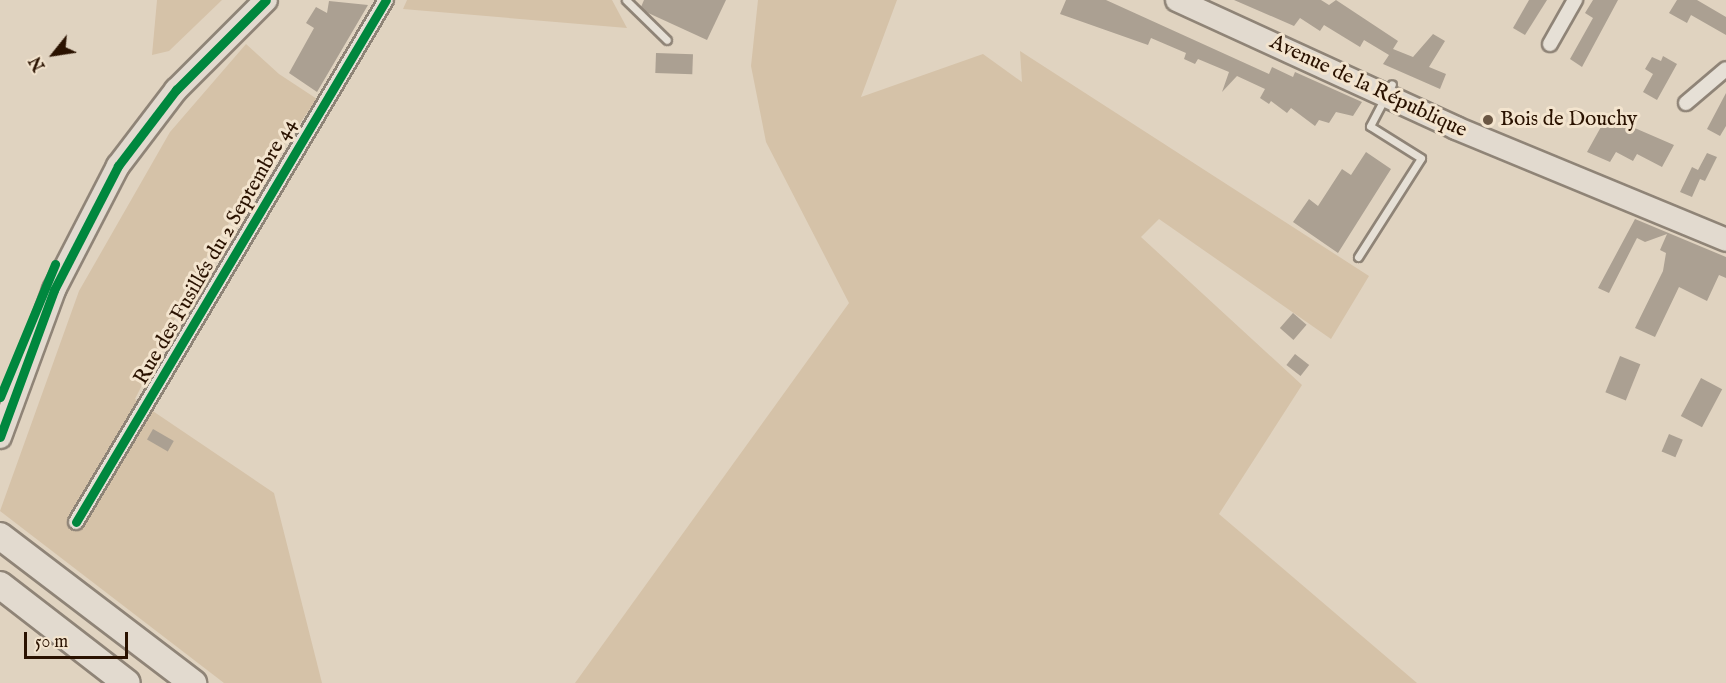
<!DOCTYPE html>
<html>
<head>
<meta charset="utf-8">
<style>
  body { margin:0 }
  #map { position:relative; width:1726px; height:683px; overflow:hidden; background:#e0d3c0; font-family:"IM FELL English",serif }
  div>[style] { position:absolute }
  .green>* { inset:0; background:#d5c2a8 }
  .building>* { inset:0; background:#aba092; transform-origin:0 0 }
  .roads { filter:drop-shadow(2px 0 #8f8477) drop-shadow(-2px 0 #8f8477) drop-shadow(0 2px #8f8477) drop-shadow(0 -2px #8f8477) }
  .service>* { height:7px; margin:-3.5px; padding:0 3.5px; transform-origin:3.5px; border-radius:3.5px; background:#e6e0d6 }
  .minor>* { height:14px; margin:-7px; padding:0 7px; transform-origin:7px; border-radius:7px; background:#e6e0d6 }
  .primary>* { height:22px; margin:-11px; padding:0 11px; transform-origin:11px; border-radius:11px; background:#e2dacf }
  .motorway>* { height:26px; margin:-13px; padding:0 13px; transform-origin:13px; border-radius:13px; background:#e2dacf }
  .cycleway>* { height:9px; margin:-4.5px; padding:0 4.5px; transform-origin:4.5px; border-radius:4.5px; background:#00873e }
  .dots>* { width:16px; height:16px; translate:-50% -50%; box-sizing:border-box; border:3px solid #f3e4ce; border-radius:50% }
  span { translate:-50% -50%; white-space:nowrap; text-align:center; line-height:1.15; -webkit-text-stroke:6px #f3e4ce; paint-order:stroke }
  .street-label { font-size:21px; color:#2a1200 }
  .poi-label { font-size:21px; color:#2a1200 }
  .left { translate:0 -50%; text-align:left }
  .north { position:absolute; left:24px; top:24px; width:60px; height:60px; -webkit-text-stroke:4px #f3e4ce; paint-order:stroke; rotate:240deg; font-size:16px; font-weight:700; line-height:24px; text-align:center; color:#2a1200 }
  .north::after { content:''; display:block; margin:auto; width:21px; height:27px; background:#2a1200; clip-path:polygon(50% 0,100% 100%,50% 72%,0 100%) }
  .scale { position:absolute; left:24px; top:632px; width:104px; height:27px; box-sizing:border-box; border:3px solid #2a1200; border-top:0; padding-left:8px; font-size:18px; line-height:21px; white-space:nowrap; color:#2a1200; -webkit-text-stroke:4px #f3e4ce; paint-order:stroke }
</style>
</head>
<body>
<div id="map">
  <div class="green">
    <i style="clip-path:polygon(157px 0,222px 0,169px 51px,152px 55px)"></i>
    <i style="clip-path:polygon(407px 0,612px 0,627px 28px,403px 9px)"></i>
    <i style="clip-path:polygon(758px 0,897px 0,861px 97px,983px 54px,1022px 82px,1020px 51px,1369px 276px,1331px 339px,1159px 219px,1141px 237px,1302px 385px,1219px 514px,1417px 683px,575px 683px,849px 303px,766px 142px,751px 66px)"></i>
    <i style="clip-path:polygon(246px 44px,279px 74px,317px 99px,210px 250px,135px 399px,274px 493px,322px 683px,224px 683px,0 511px,79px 291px,170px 132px)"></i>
  </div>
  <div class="building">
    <i style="clip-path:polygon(644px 0,726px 0,707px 40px,646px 12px,641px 7px)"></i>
    <i style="clip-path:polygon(1066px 0,1106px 0,1269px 74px,1272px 67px,1293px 77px,1295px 72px,1362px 102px,1353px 116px,1336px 112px,1329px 123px,1319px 120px,1315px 126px,1291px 108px,1287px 113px,1271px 101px,1269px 104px,1260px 98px,1265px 89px,1237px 76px,1222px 92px,1229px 72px,1198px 59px,1195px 64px,1184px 59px,1186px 53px,1151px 38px,1148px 45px,1060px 14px)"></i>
    <i style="clip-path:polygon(1234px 0,1321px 0,1329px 5px,1336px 0,1398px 41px,1393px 49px,1413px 57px,1433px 34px,1445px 41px,1429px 67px,1446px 74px,1440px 89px,1383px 64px,1389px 55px,1364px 40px,1360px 47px,1324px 25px,1320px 31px,1300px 18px,1294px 26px)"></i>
    <i style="clip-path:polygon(1529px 0,1547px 0,1525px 35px,1513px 28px)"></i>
    <i style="clip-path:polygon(1593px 0,1618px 0,1582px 67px,1570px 59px,1593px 18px,1585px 13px)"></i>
    <i style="clip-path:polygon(1677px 0,1697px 0,1726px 17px,1726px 35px,1691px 15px,1687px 23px,1669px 13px)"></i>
    <i style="clip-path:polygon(329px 1px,368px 5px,317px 92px,289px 73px,314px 28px,306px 23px,316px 7px,327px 13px)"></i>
    <i style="left:656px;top:53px;width:37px;height:20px;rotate:2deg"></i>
    <i style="clip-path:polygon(1663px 56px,1677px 64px,1657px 100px,1643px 92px,1653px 74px,1645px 69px,1652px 57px,1661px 61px)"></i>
    <i style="clip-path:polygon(1726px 93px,1726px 126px,1720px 136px,1707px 129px)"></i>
    <i style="clip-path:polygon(1607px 116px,1674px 145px,1662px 167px,1637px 154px,1633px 161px,1616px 152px,1610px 162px,1587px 152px)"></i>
    <i style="clip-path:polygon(1366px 152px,1391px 169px,1338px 253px,1293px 222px,1309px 199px,1318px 206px,1342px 169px,1351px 175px)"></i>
    <i style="clip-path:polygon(1707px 153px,1717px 157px,1705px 181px,1700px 179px,1692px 197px,1680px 192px,1692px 167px,1698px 170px)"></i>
    <i style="clip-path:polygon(1635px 219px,1726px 257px,1726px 278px,1719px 275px,1707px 301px,1679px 287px,1655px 337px,1635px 328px,1663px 271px,1666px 253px,1660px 250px,1667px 234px,1645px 242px,1637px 238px,1609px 293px,1598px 288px)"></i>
    <i style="left:1293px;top:313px;width:18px;height:20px;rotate:41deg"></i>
    <i style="left:1295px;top:354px;width:18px;height:14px;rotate:38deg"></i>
    <i style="left:1620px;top:356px;width:22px;height:39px;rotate:22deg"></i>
    <i style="left:1701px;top:378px;width:24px;height:43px;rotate:28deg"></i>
    <i style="left:153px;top:429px;width:24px;height:12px;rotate:30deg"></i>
    <i style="left:1669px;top:434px;width:15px;height:19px;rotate:23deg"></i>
  </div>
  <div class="roads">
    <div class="service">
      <i style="left:626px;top:0;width:57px;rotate:44.3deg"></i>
      <i style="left:1358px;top:257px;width:117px;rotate:-57.5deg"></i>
      <i style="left:1421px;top:158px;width:60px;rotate:-147.9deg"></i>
      <i style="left:1370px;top:126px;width:47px;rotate:-62.4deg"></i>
    </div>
    <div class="minor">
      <i style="left:1550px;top:44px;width:51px;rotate:-60.4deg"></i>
      <i style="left:1686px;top:103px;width:52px;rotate:-40.4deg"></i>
      <i style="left:76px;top:522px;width:607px;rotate:-59.3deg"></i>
    </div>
    <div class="primary">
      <i style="left:1177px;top:0;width:307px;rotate:24.6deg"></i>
      <i style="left:1456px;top:128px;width:292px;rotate:22.5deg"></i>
      <i style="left:0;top:437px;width:157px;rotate:-69.8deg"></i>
      <i style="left:54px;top:290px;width:140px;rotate:-62.7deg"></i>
      <i style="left:118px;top:166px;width:96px;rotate:-52.7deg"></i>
      <i style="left:176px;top:90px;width:127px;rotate:-45deg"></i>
    </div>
    <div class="motorway">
      <i style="left:0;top:536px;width:243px;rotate:37.3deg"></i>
      <i style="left:0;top:585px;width:160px;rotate:37.7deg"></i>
    </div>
  </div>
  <div class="cycleway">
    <i style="left:0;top:397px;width:144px;rotate:-67.5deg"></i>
    <i style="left:0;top:437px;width:157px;rotate:-69.8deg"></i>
    <i style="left:54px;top:290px;width:140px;rotate:-62.7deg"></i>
    <i style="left:118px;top:166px;width:96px;rotate:-52.7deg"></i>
    <i style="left:176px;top:90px;width:127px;rotate:-45deg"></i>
    <i style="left:76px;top:522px;width:607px;rotate:-59.3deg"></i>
  </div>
  <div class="dots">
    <i style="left:1488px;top:120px;background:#6a5643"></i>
  </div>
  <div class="street-label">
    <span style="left:1368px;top:87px;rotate:25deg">Avenue de la République</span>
    <span style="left:216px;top:252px;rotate:-60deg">Rue des Fusillés du 2 Septembre 44</span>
  </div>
  <div class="poi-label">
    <span class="left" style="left:1500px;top:120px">Bois de Douchy</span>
  </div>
  <div class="north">N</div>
  <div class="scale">50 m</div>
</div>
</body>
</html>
